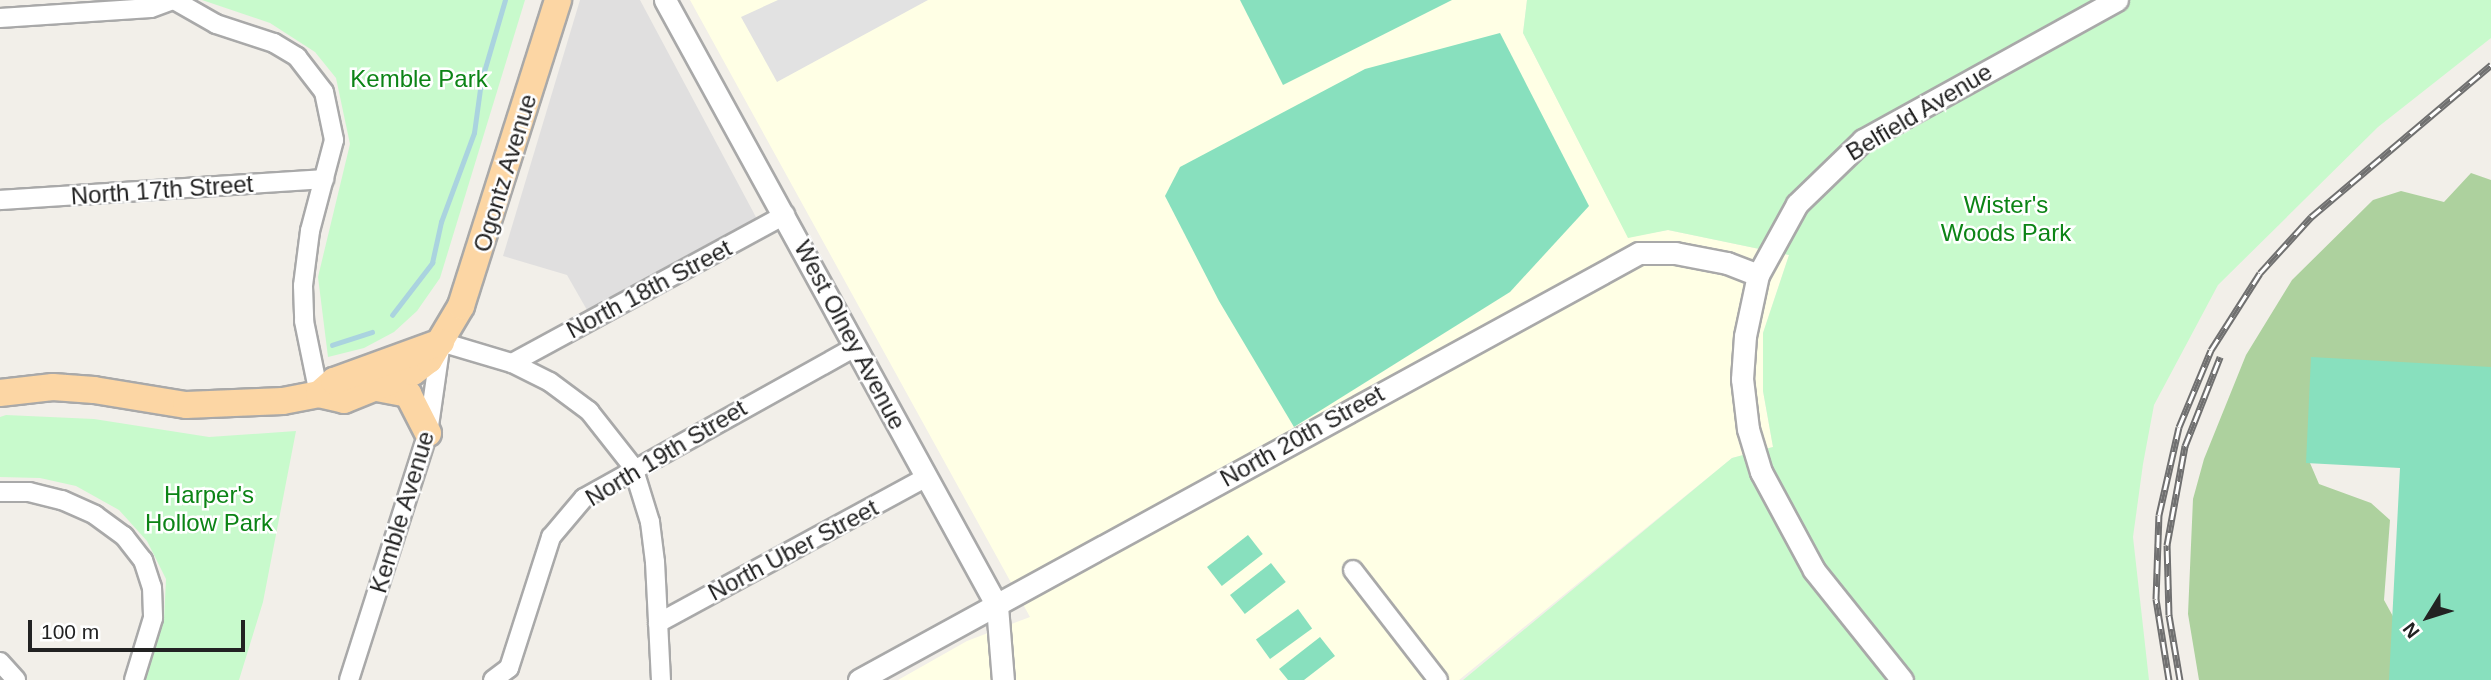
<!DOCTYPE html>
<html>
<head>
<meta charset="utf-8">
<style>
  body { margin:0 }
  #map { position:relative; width:2491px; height:680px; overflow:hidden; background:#f2efe9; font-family:Helvetica,sans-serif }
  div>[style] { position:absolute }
  .residential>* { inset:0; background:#e0dfdf }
  .education>* { inset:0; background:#ffffe5 }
  .forest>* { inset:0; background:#add19e }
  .park>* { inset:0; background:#c8facc }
  .pitch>* { inset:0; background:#88e0be; transform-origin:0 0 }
  .parking>* { inset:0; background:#e2e2e2 }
  .stream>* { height:4.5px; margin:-2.25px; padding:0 2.25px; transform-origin:2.25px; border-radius:2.25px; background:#aad3df }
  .roads { filter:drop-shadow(2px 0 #a9a9a9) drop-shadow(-2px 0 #a9a9a9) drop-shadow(0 2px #a9a9a9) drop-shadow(0 -2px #a9a9a9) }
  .minor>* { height:18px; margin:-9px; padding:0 9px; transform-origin:9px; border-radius:9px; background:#fff }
  .tertiary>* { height:21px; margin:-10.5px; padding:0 10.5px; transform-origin:10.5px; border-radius:10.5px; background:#fff }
  .primary>* { height:26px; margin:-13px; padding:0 13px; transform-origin:13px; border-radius:13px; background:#fcd6a4 }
  .rail>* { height:7px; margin-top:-3.5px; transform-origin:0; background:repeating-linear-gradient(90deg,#fff 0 13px,#707070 0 26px); box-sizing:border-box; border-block:2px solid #707070 }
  span { translate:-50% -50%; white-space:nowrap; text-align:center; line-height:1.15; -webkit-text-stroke:5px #fff; paint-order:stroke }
  .park-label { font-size:24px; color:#0c8416 }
  .street-label { font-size:24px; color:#222 }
  .north { position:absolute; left:2393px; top:582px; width:70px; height:70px; -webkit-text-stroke:5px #fff; paint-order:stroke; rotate:232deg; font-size:19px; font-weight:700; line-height:28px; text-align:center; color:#222 }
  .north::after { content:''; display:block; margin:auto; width:24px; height:32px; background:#222; clip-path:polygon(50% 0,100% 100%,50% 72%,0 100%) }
  .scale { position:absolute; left:28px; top:620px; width:217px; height:32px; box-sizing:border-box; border:4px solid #222; border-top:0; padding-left:9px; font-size:21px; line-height:24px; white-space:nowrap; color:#222; -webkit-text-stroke:5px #fff; paint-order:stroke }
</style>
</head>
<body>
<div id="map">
  <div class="residential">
    <i style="clip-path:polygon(580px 0,640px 0,757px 219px,587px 310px,567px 275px,503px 256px)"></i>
  </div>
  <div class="education">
    <i style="clip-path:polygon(690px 0,1527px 0,1523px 33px,1628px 237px,1668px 230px,1789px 255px,1763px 333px,1763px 391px,1773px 447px,1732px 458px,1459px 680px,898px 680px,967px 641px,1030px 617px)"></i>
  </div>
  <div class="forest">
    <i style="clip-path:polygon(2471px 173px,2491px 180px,2491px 379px,2310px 463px,2319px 484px,2371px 503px,2390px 520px,2384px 600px,2428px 680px,2199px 680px,2188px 614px,2193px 499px,2204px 459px,2246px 355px,2292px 280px,2373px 200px,2401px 191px,2444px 202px)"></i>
  </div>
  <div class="park">
    <i style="clip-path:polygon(202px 0,525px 0,440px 278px,417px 311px,394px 332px,364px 348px,328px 357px,318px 277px,350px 144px,336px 78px,315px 52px,270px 23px)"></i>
    <i style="clip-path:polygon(1527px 0,2491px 0,2491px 38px,2378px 127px,2218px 285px,2154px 405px,2143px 464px,2133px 537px,2149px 680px,1463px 680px,1732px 458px,1773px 447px,1763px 391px,1763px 333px,1789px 255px,1668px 230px,1628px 238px,1523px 33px)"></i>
    <i style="clip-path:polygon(6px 415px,94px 419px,209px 437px,296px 431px,263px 602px,239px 680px,144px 680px,164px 620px,166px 579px,147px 541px,119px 510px,76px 486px,40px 478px,0 477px,0 417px)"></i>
  </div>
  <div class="pitch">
    <i style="clip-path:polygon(1240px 0,1452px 0,1283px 85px)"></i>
    <i style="clip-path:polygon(1500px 33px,1589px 206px,1510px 292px,1294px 427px,1219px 301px,1165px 196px,1180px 167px,1365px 69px)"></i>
    <i style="clip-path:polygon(2311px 357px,2491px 367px,2491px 680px,2389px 680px,2400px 468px,2306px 463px)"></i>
    <i style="left:1248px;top:535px;width:24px;height:52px;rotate:52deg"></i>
    <i style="left:1271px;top:563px;width:24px;height:52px;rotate:52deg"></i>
    <i style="left:1298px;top:609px;width:24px;height:52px;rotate:54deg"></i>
    <i style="clip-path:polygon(1320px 637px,1335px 656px,1304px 680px,1288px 680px,1279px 669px)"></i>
  </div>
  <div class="parking">
    <i style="clip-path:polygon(778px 0,928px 0,777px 82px,741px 17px)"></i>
  </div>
  <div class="stream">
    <i style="left:392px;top:315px;width:66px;rotate:-52.4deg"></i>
    <i style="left:432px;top:263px;width:42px;rotate:-77.6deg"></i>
    <i style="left:441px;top:222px;width:95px;rotate:-69.7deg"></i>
    <i style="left:474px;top:133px;width:51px;rotate:-82.2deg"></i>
    <i style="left:481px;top:82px;width:85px;rotate:-73.7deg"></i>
    <i style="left:332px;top:345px;width:42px;rotate:-18deg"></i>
  </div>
  <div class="roads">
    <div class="minor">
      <i style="left:174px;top:0;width:48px;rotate:29.7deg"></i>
      <i style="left:216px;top:24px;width:61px;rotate:18.1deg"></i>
      <i style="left:274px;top:43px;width:27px;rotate:31deg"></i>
      <i style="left:297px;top:57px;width:44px;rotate:52.4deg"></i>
      <i style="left:324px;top:92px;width:49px;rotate:78.2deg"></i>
      <i style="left:334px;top:140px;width:94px;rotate:104.8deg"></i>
      <i style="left:310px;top:231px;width:55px;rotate:97.3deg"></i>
      <i style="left:303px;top:286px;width:35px;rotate:88deg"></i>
      <i style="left:304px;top:321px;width:75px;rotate:78.4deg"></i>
      <i style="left:0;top:18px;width:151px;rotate:-3.8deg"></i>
      <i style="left:151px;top:8px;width:23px;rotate:-20deg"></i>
      <i style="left:0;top:200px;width:325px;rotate:-3.7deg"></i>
      <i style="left:512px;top:363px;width:311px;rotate:-28.5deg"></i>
      <i style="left:0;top:492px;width:29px"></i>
      <i style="left:29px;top:492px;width:34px;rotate:14deg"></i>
      <i style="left:62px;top:500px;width:36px;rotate:24deg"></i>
      <i style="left:95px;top:515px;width:36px;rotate:36deg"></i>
      <i style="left:124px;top:536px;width:31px;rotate:52deg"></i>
      <i style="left:143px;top:560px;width:28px;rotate:72deg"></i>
      <i style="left:152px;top:587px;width:31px;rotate:88deg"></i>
      <i style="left:153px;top:618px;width:65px;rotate:107deg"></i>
      <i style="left:1353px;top:570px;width:139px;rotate:52.3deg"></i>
      <i style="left:658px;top:623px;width:306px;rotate:-28.5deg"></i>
      <i style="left:0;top:662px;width:24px;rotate:48deg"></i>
      <i style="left:349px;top:680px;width:259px;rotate:-72.3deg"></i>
      <i style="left:428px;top:433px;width:92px;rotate:-81.9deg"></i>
      <i style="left:441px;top:342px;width:74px;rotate:16.5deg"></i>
      <i style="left:512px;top:363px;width:42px;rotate:26.6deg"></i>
      <i style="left:550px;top:382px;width:49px;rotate:36.6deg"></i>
      <i style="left:589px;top:411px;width:71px;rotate:51.8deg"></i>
      <i style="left:633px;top:467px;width:58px;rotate:72.8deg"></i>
      <i style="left:650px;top:522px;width:40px;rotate:82.9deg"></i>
      <i style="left:655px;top:562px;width:118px;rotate:87.1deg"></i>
      <i style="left:493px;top:680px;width:20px;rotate:-37deg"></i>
      <i style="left:509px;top:668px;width:138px;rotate:-72.2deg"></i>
      <i style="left:551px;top:537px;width:51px;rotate:-49.8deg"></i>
      <i style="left:584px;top:498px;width:310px;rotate:-29.1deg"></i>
    </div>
    <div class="tertiary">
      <i style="left:665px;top:0;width:691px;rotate:61.28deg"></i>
      <i style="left:997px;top:606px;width:74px;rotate:85.4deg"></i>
      <i style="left:859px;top:680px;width:889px;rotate:-28.7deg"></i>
      <i style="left:1639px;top:253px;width:36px"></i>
      <i style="left:1675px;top:253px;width:53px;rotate:10.9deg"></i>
      <i style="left:1727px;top:263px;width:33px;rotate:21deg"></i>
      <i style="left:1902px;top:680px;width:141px;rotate:-128.7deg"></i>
      <i style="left:1814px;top:570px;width:111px;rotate:-118.4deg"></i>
      <i style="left:1761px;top:472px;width:45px;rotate:-106.8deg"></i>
      <i style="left:1748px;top:429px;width:50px;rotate:-96.8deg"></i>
      <i style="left:1742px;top:379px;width:43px;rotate:-86deg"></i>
      <i style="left:1745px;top:336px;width:62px;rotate:-78deg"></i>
      <i style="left:1758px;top:275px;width:81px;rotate:-61.2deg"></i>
      <i style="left:1797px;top:204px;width:92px;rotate:-44.1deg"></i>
      <i style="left:1863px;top:140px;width:290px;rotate:-28.9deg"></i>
    </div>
    <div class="primary">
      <i style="left:377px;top:388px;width:32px;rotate:11deg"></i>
      <i style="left:408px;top:394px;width:44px;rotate:62.9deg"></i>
      <i style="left:0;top:393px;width:53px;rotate:-6.5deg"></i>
      <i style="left:53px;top:387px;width:41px;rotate:4.2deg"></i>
      <i style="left:94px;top:390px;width:93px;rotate:9.3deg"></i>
      <i style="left:186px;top:405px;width:97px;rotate:-2.4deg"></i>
      <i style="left:283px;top:401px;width:37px;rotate:-11deg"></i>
      <i style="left:319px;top:394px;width:26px;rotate:13deg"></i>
      <i style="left:344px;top:400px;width:74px;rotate:-22.1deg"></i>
      <i style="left:413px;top:372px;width:20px;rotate:-37deg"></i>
      <i style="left:429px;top:360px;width:63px;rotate:-59.3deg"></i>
      <i style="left:461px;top:306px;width:321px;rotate:-72.4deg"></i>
      <i style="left:319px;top:394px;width:20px;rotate:-41deg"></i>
      <i style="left:334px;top:381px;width:114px;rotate:-20deg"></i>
    </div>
  </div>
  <div class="rail">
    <i style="left:2169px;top:680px;width:82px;rotate:-99.1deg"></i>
    <i style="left:2156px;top:599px;width:84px;rotate:-88deg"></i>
    <i style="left:2159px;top:515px;width:90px;rotate:-77.2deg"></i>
    <i style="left:2179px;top:427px;width:83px;rotate:-67.4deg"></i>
    <i style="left:2211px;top:350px;width:91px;rotate:-57.5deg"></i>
    <i style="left:2260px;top:273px;width:76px;rotate:-47.7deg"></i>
    <i style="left:2311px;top:217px;width:236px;rotate:-40.2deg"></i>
    <i style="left:2180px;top:680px;width:66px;rotate:-99.6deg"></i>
    <i style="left:2169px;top:615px;width:70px;rotate:-91.6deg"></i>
    <i style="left:2167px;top:545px;width:101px;rotate:-79.7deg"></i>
    <i style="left:2185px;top:446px;width:96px;rotate:-68.5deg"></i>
  </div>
  <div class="park-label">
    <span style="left:419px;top:79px">Kemble Park</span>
    <span style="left:2006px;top:219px">Wister's<br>Woods Park</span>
    <span style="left:209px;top:509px">Harper's<br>Hollow Park</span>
  </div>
  <div class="street-label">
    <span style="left:1919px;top:112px;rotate:-31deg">Belfield Avenue</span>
    <span style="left:505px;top:173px;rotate:-73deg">Ogontz Avenue</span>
    <span style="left:162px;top:190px;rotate:-4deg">North 17th Street</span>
    <span style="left:649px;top:289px;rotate:-28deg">North 18th Street</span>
    <span style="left:850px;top:335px;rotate:62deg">West Olney Avenue</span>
    <span style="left:1302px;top:436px;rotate:-29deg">North 20th Street</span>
    <span style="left:666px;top:453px;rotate:-31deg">North 19th Street</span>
    <span style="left:402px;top:512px;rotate:-73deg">Kemble Avenue</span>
    <span style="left:793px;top:550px;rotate:-28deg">North Uber Street</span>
  </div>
  <div class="north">N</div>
  <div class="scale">100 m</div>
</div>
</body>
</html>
